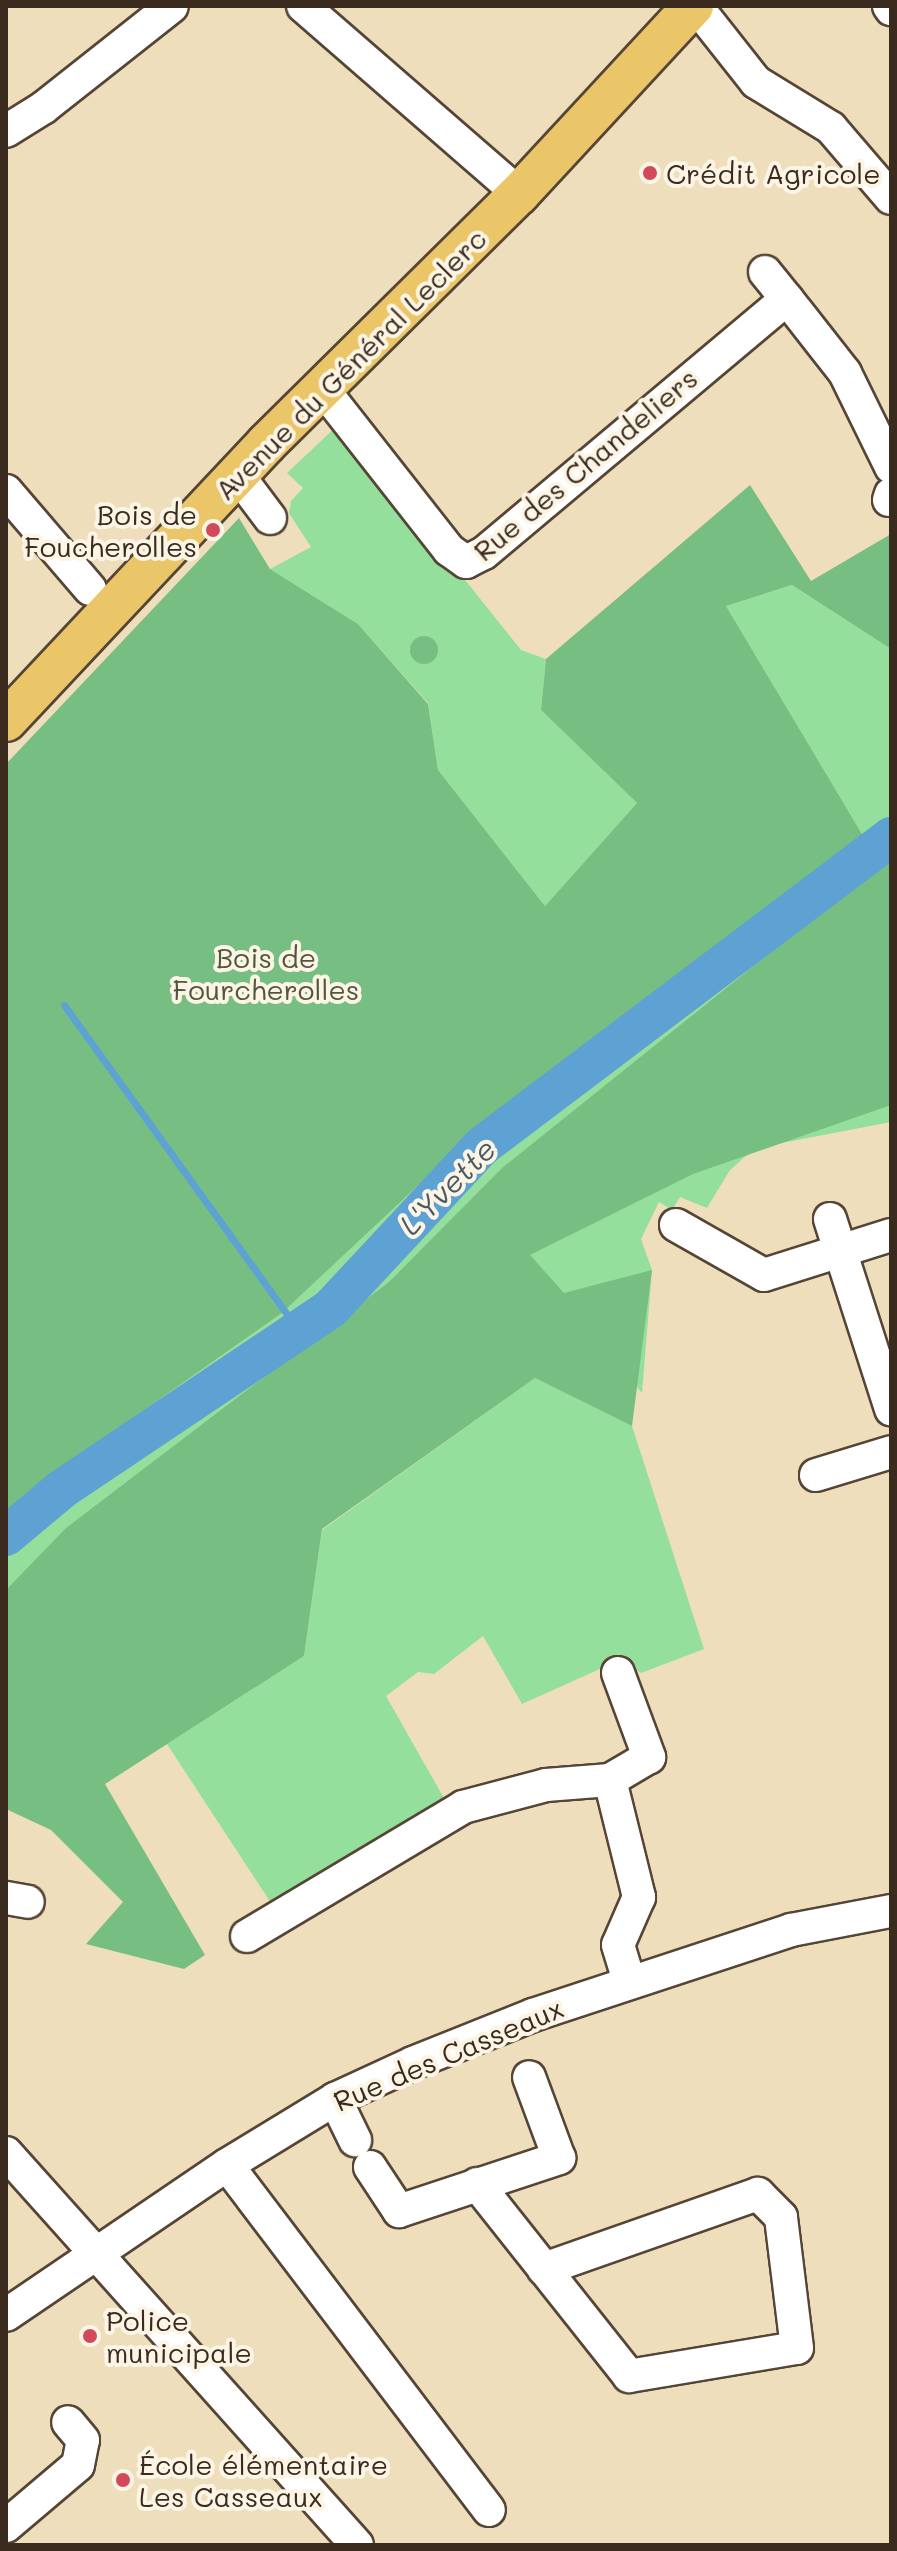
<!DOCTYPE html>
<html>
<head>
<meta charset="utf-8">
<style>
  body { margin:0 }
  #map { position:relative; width:897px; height:2551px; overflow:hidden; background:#eedebc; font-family:Mali,sans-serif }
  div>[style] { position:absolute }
  .green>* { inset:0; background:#94df9b }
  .forest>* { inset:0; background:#77be83 }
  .round { border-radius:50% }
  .stream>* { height:7px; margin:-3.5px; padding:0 3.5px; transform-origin:3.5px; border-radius:3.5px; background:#5da2d2 }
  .river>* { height:40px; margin:-20px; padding:0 20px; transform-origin:20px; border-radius:20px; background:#5da2d2 }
  .roads { filter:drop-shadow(2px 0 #564536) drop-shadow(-2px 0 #564536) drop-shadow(0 2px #564536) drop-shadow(0 -2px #564536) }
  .minor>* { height:32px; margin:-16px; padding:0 16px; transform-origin:16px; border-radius:16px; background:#fff }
  .major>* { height:40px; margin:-20px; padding:0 20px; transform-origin:20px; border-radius:20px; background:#ebc669 }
  .dots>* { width:22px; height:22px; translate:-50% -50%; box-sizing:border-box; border:4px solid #fcf5e5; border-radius:50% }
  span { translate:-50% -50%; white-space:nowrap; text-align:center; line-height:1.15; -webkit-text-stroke:8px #fcf5e5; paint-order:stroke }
  .poi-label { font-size:28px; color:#3b2a1e }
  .left { translate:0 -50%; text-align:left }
  .right { translate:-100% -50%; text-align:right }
  .street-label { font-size:28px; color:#3b2a1e }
  .park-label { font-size:28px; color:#51573d }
  .water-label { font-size:30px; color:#495a66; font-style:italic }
  .frame { position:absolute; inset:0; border:8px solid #3b2a1e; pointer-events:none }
</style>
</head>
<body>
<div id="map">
  <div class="green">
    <i style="clip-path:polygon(340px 423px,521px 650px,546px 659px,541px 710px,637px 803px,545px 906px,438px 770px,428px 703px,358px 624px,270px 569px,311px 547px,289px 513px,291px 501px,303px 488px,287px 473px)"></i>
    <i style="clip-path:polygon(evenodd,792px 585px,891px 649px,891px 1122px,755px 1148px,730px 1170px,707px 1208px,680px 1197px,672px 1210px,659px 1202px,641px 1239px,652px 1270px,642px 1393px,529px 1255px,23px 1641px,106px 1786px,6px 1809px,6px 1517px,106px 1437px,282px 1313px,424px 1180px,636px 1016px,869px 847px,726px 606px,792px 585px,342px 1319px,288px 1362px,169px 1450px,170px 1449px,342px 1319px)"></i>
    <i style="clip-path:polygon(535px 1378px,632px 1426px,704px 1649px,641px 1673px,620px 1660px,522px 1704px,483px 1636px,434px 1674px,418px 1672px,386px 1696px,445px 1800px,271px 1903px,167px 1744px,304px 1656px,322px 1530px)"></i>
  </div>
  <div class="forest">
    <i style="clip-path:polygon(750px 485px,811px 581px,891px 534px,891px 649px,792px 585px,726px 606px,869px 846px,636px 1016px,424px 1180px,282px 1313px,106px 1437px,6px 1517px,6px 764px,239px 518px,270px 569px,358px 624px,428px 704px,438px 770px,545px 906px,637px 803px,541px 710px,546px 659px)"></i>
    <i class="round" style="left:410px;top:636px;width:28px;height:28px"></i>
    <i style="clip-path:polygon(891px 856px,891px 1105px,693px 1174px,530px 1255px,564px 1293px,652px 1270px,632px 1426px,535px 1378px,322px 1529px,304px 1656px,105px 1784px,205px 1955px,184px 1969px,86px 1944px,123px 1902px,51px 1830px,6px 1809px,6px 1590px,66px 1528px,389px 1282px,502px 1168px)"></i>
  </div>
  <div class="stream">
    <i style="left:64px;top:1005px;width:400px;rotate:54.2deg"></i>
  </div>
  <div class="river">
    <i style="left:6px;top:1536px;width:73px;rotate:-40deg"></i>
    <i style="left:62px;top:1489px;width:324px;rotate:-33.9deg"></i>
    <i style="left:331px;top:1308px;width:221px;rotate:-47deg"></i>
    <i style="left:482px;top:1146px;width:513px;rotate:-37.07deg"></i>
  </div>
  <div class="roads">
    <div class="minor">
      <i style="left:303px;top:6px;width:286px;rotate:41deg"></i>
      <i style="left:696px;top:6px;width:97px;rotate:51.7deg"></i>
      <i style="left:756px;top:82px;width:88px;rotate:31.5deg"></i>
      <i style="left:831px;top:128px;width:92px;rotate:49.4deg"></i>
      <i style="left:889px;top:6px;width:4px;rotate:56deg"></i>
      <i style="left:6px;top:131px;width:44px;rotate:-31.9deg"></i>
      <i style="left:43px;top:108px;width:164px;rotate:-38.3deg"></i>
      <i style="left:765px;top:272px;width:35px;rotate:51deg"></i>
      <i style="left:322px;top:388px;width:206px;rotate:51.9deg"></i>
      <i style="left:449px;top:550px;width:21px;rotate:35deg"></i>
      <i style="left:466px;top:562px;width:20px;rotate:-27deg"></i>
      <i style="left:484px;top:553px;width:395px;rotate:-40deg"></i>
      <i style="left:787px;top:299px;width:94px;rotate:51.9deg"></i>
      <i style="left:845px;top:373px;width:105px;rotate:63.9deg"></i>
      <i style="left:237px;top:474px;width:55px;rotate:53.1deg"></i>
      <i style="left:6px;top:491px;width:129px;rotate:49.4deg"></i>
      <i style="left:889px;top:500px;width:6px;rotate:-72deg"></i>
      <i style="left:830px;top:1219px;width:200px;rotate:72.2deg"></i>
      <i style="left:676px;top:1225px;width:101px;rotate:29.6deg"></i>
      <i style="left:764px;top:1275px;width:133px;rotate:-17.5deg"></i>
      <i style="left:816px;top:1475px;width:78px;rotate:-17deg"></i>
      <i style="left:618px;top:1673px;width:90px;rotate:69.7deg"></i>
      <i style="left:649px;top:1757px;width:45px;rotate:149.5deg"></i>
      <i style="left:610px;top:1780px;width:121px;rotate:76.1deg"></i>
      <i style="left:639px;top:1897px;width:52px;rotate:113.6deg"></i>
      <i style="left:618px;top:1945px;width:39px;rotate:73deg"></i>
      <i style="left:6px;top:1898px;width:22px;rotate:10deg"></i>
      <i style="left:247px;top:1936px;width:252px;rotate:-30.8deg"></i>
      <i style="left:463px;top:1807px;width:86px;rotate:-14.8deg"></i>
      <i style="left:546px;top:1785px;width:64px;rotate:-4.5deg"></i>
      <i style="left:335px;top:2099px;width:46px;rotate:64deg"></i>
      <i style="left:6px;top:2153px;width:526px;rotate:48.16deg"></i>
      <i style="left:227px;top:2165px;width:433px;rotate:52.8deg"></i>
      <i style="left:370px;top:2167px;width:53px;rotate:56.6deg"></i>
      <i style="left:399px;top:2211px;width:169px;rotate:-18.3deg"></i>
      <i style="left:559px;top:2158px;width:86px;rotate:-110.3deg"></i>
      <i style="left:477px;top:2184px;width:245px;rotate:51.6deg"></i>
      <i style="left:629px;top:2376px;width:170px;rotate:-9.5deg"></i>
      <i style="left:797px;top:2348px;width:132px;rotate:-97deg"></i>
      <i style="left:781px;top:2217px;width:33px;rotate:-135deg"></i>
      <i style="left:758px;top:2194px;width:227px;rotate:160.7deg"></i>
      <i style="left:6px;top:2315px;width:267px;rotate:-34.2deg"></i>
      <i style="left:227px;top:2165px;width:127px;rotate:-31.4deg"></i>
      <i style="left:335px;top:2099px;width:86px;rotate:-24.8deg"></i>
      <i style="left:413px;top:2063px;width:129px;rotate:-21.8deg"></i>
      <i style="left:533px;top:2015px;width:272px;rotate:-18.2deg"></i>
      <i style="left:791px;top:1930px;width:102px;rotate:-10.8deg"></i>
      <i style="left:6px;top:2526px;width:94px;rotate:-40.3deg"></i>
      <i style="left:78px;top:2465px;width:25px;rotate:-79deg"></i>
      <i style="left:83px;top:2440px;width:23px;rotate:-130deg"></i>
    </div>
    <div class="major">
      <i style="left:6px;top:721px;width:381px;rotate:-46.8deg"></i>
      <i style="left:267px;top:443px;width:354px;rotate:-44.7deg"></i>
      <i style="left:519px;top:194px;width:256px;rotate:-47.2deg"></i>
    </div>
  </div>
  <div class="dots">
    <i style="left:650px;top:173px;background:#d1495b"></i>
    <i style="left:213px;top:530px;background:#d1495b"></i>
    <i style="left:90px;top:2336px;background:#d1495b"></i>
    <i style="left:123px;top:2480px;background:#d1495b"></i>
  </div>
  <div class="poi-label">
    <span class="left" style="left:666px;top:173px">Crédit Agricole</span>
    <span class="right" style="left:197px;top:530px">Bois de<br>Foucherolles</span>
    <span class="left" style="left:106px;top:2336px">Police<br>municipale</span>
    <span class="left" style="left:139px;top:2480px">École élémentaire<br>Les Casseaux</span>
  </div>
  <div class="street-label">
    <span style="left:350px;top:364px;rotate:-45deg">Avenue du Général Leclerc</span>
    <span style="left:585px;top:464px;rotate:-40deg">Rue des Chandeliers</span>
    <span style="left:448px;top:2054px;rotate:-23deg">Rue des Casseaux</span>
  </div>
  <div class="park-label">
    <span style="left:266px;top:973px">Bois de<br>Fourcherolles</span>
  </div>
  <div class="water-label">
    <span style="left:447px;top:1186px;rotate:-45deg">L'Yvette</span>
  </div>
  <div class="frame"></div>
</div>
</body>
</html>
